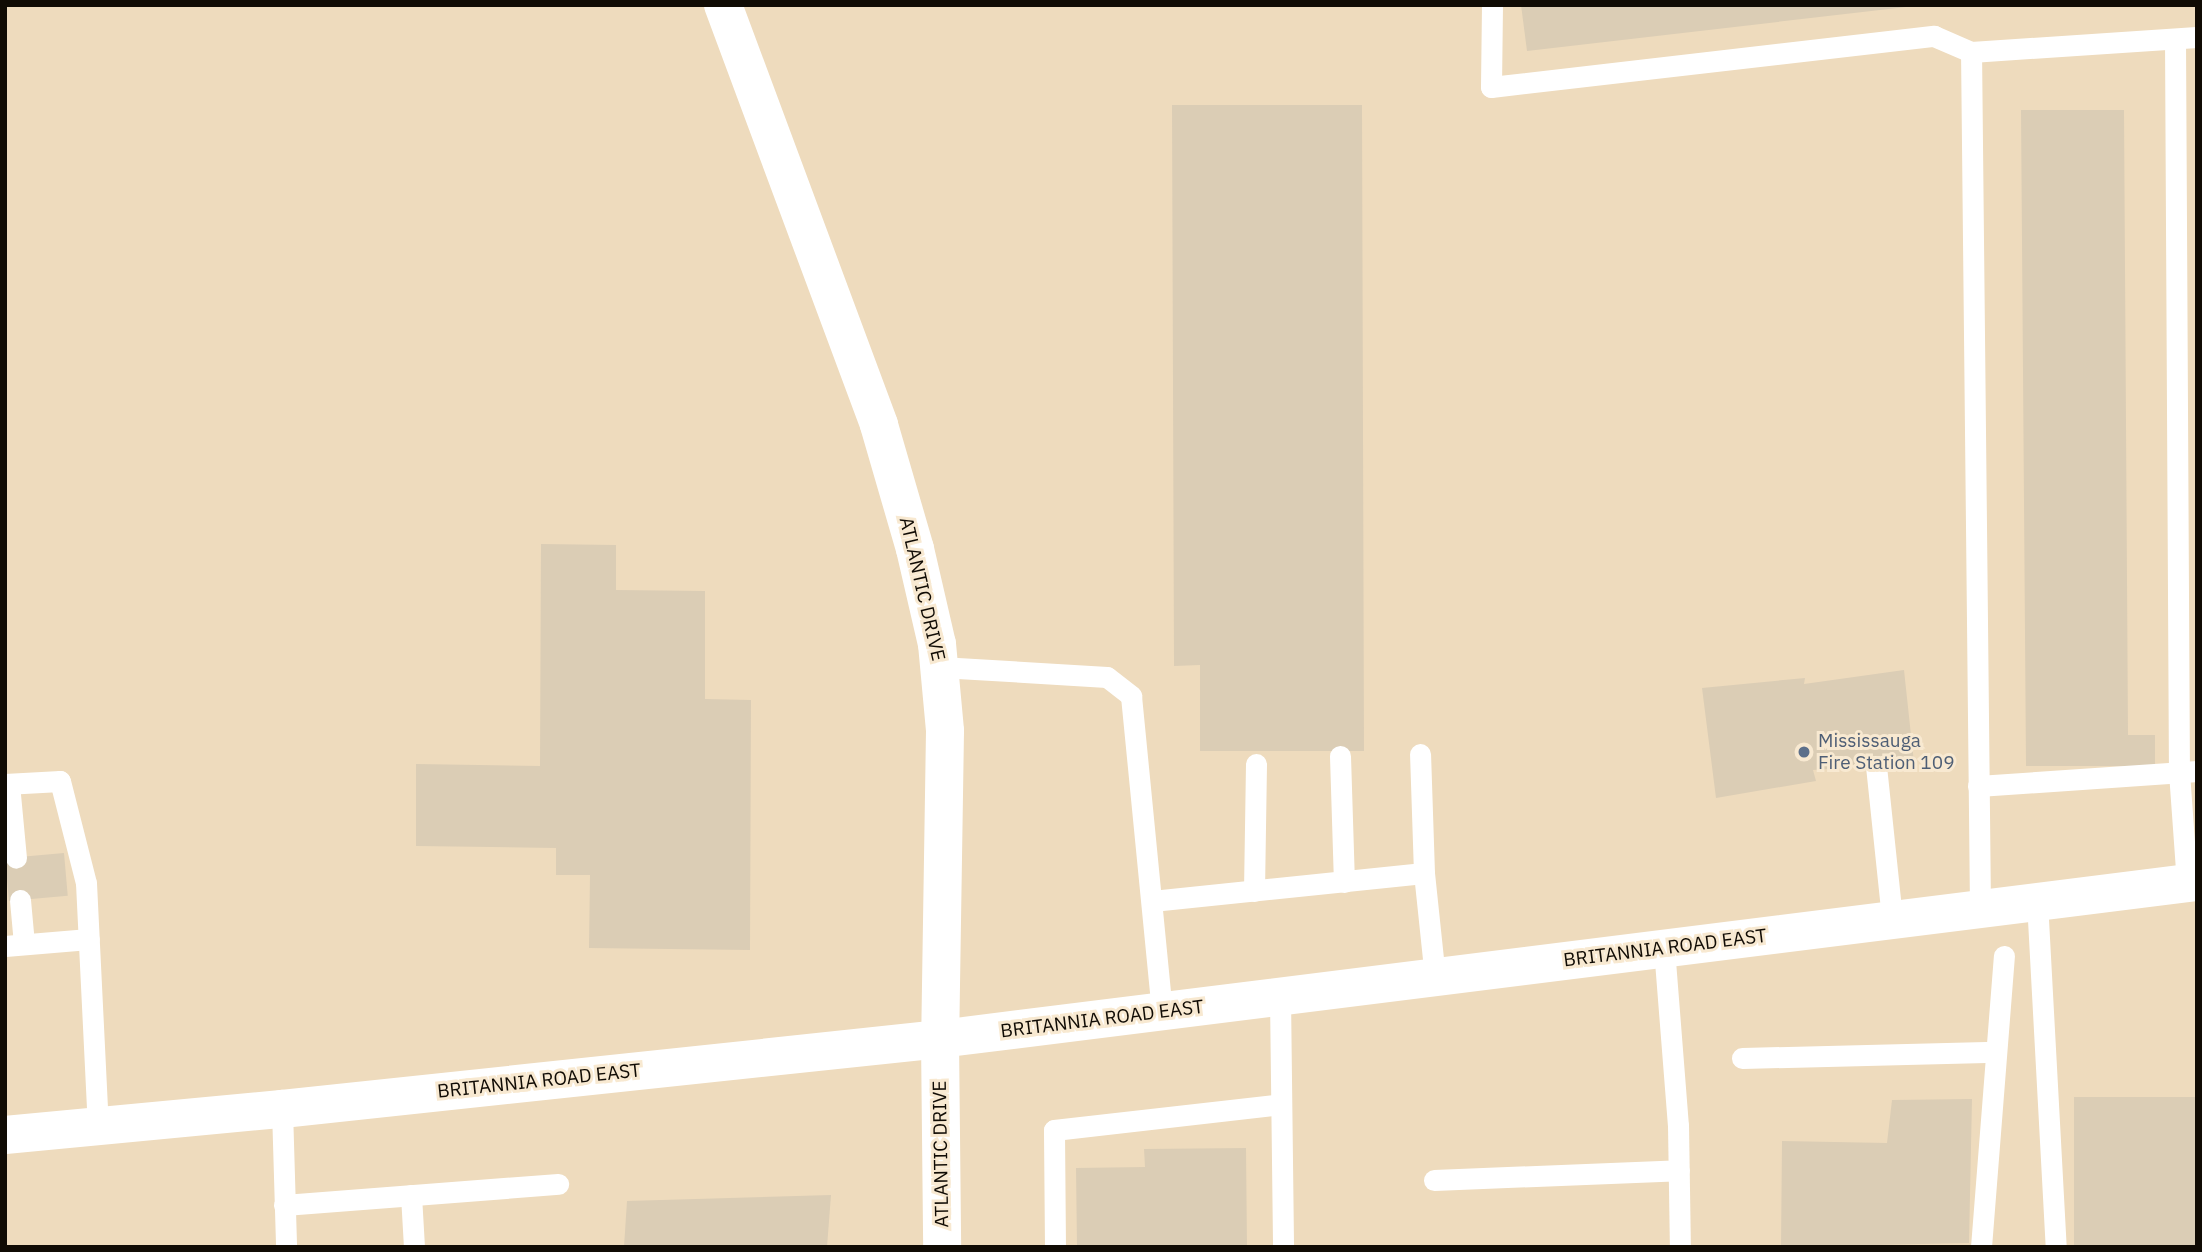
<!DOCTYPE html>
<html>
<head>
<meta charset="utf-8">
<style>
  body { margin:0 }
  #map { position:relative; width:2202px; height:1252px; overflow:hidden; background:#f8e9d1; font-family:"IBM Plex Sans",sans-serif }
  div>[style] { position:absolute }
  .built>* { inset:0; background:#eedbbd; transform-origin:0 0 }
  .building>* { inset:0; background:#dbcdb5; transform-origin:0 0 }
  .service>* { height:21px; margin:-10.5px; padding:0 10.5px; transform-origin:10.5px; border-radius:10.5px; background:#fff }
  .minor>* { height:38px; margin:-19px; padding:0 19px; transform-origin:19px; border-radius:19px; background:#fff }
  .tertiary>* { height:38px; margin:-19px; padding:0 19px; transform-origin:19px; border-radius:19px; background:#fff }
  .dots>* { width:19px; height:19px; translate:-50% -50%; box-sizing:border-box; border:4px solid #f8e9d1; border-radius:50% }
  span { translate:-50% -50%; white-space:nowrap; text-align:center; line-height:1.15; -webkit-text-stroke:6px #f8e9d1; paint-order:stroke }
  .street-label { font-size:19px; color:#100b04 }
  .service-label { font-size:19px; color:#4e5e75 }
  .left { translate:0 -50%; text-align:left }
  .frame { position:absolute; inset:0; border:7px solid #100b04; pointer-events:none }
</style>
</head>
<body>
<div id="map">
  <div class="built">
    <i style="left:5px;top:5px;width:2192px;height:1242px"></i>
  </div>
  <div class="building">
    <i style="clip-path:polygon(1521px 5px,1906px 5px,1906px 7px,1527px 51px)"></i>
    <i style="clip-path:polygon(1172px 105px,1362px 105px,1364px 751px,1200px 751px,1200px 665px,1174px 666px)"></i>
    <i style="clip-path:polygon(2021px 110px,2124px 110px,2128px 735px,2155px 735px,2155px 766px,2026px 766px)"></i>
    <i style="clip-path:polygon(541px 544px,616px 545px,616px 590px,705px 591px,705px 699px,751px 700px,750px 950px,589px 948px,590px 875px,556px 875px,556px 848px,416px 846px,416px 764px,540px 766px)"></i>
    <i style="clip-path:polygon(1904px 670px,1914px 763px,1813px 770px,1816px 781px,1716px 798px,1702px 688px,1805px 678px,1804px 684px)"></i>
    <i style="left:64px;top:853px;width:43px;height:59px;rotate:85deg"></i>
    <i style="left:2197px;top:1097px;width:150px;height:123px;rotate:90deg"></i>
    <i style="clip-path:polygon(1972px 1099px,1969px 1243px,1781px 1247px,1782px 1141px,1887px 1143px,1892px 1100px)"></i>
    <i style="clip-path:polygon(1246px 1148px,1247px 1247px,1077px 1247px,1076px 1168px,1145px 1167px,1144px 1149px)"></i>
    <i style="clip-path:polygon(831px 1195px,827px 1247px,624px 1247px,627px 1201px)"></i>
  </div>
  <div class="service">
    <i style="left:1492px;top:5px;width:82px;rotate:90.7deg"></i>
    <i style="left:1491px;top:87px;width:446px;rotate:-6.6deg"></i>
    <i style="left:1934px;top:36px;width:40px;rotate:23.4deg"></i>
    <i style="left:2175px;top:39px;width:733px;rotate:89.69deg"></i>
    <i style="left:2179px;top:772px;width:111px;rotate:85.9deg"></i>
    <i style="left:940px;top:667px;width:167px;rotate:3.4deg"></i>
    <i style="left:1107px;top:677px;width:31px;rotate:38deg"></i>
    <i style="left:1131px;top:696px;width:318px;rotate:84.4deg"></i>
    <i style="left:1340px;top:756px;width:126px;rotate:88.2deg"></i>
    <i style="left:1876px;top:766px;width:154px;rotate:84deg"></i>
    <i style="left:5px;top:784px;width:55px;rotate:-3.1deg"></i>
    <i style="left:60px;top:781px;width:105px;rotate:75.7deg"></i>
    <i style="left:86px;top:883px;width:243px;rotate:87.2deg"></i>
    <i style="left:9px;top:784px;width:74px;rotate:84.6deg"></i>
    <i style="left:1978px;top:786px;width:220px;rotate:-3.9deg"></i>
    <i style="left:1424px;top:873px;width:105px;rotate:84deg"></i>
    <i style="left:1254px;top:891px;width:127px;rotate:-89.1deg"></i>
    <i style="left:20px;top:900px;width:44px;rotate:84.8deg"></i>
    <i style="left:1152px;top:901px;width:273px;rotate:-5.9deg"></i>
    <i style="left:1424px;top:873px;width:119px;rotate:-91.9deg"></i>
    <i style="left:2037px;top:901px;width:347px;rotate:86.9deg"></i>
    <i style="left:1980px;top:908px;width:856px;rotate:-90.6deg"></i>
    <i style="left:1971px;top:52px;width:226px;rotate:-3.8deg"></i>
    <i style="left:5px;top:946px;width:84px;rotate:-4.8deg"></i>
    <i style="left:1664px;top:948px;width:178px;rotate:85.5deg"></i>
    <i style="left:1678px;top:1125px;width:122px;rotate:89.1deg"></i>
    <i style="left:1280px;top:997px;width:250px;rotate:89.3deg"></i>
    <i style="left:1742px;top:1058px;width:254px;rotate:-1.4deg"></i>
    <i style="left:282px;top:1109px;width:138px;rotate:88.3deg"></i>
    <i style="left:1434px;top:1180px;width:245px;rotate:-2.3deg"></i>
    <i style="left:411px;top:1195px;width:52px;rotate:86.7deg"></i>
    <i style="left:284px;top:1205px;width:275px;rotate:-4.4deg"></i>
    <i style="left:1055px;top:1247px;width:117px;rotate:-90.5deg"></i>
    <i style="left:1054px;top:1130px;width:228px;rotate:-6.5deg"></i>
    <i style="left:1981px;top:1247px;width:292px;rotate:-85.5deg"></i>
  </div>
  <div class="minor">
    <i style="left:723px;top:5px;width:448px;rotate:69.6deg"></i>
    <i style="left:879px;top:425px;width:129px;rotate:73.8deg"></i>
    <i style="left:915px;top:549px;width:98px;rotate:77deg"></i>
    <i style="left:937px;top:644px;width:87px;rotate:84.7deg"></i>
    <i style="left:945px;top:731px;width:308px;rotate:90.9deg"></i>
    <i style="left:940px;top:1039px;width:208px;rotate:89.4deg"></i>
  </div>
  <div class="tertiary">
    <i style="left:5px;top:1135px;width:278px;rotate:-5.4deg"></i>
    <i style="left:282px;top:1109px;width:662px;rotate:-6.07deg"></i>
    <i style="left:940px;top:1039px;width:1267px;rotate:-7.12deg"></i>
  </div>
  <div class="dots">
    <i style="left:1804px;top:752px;background:#5c6f8a"></i>
  </div>
  <div class="street-label">
    <span style="left:922px;top:589px;rotate:77deg">ATLANTIC DRIVE</span>
    <span style="left:1665px;top:948px;rotate:-7deg">BRITANNIA ROAD EAST</span>
    <span style="left:1102px;top:1019px;rotate:-7deg">BRITANNIA ROAD EAST</span>
    <span style="left:539px;top:1081px;rotate:-6deg">BRITANNIA ROAD EAST</span>
    <span style="left:941px;top:1154px;rotate:-91deg">ATLANTIC DRIVE</span>
  </div>
  <div class="service-label">
    <span class="left" style="left:1818px;top:752px">Mississauga<br>Fire Station 109</span>
  </div>
  <div class="frame"></div>
</div>
</body>
</html>
